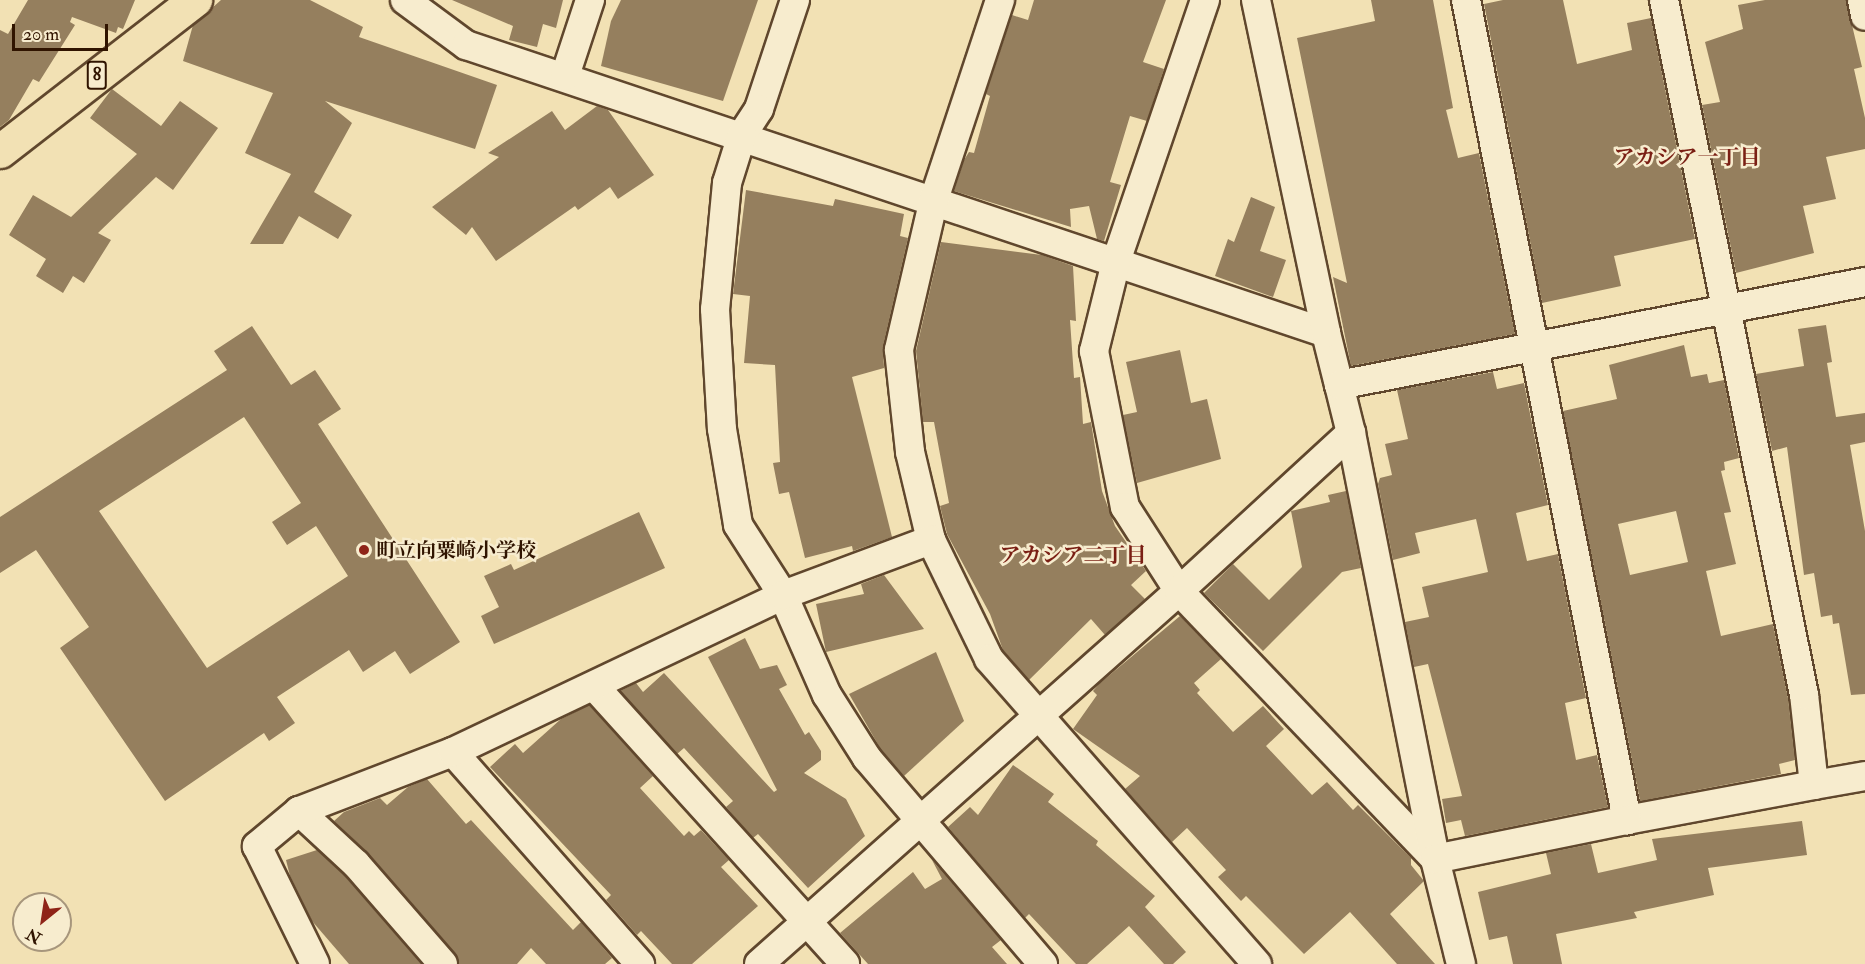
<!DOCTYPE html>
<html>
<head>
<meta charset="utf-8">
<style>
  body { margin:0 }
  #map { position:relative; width:1865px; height:964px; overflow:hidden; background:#f2e1b4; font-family:"IM FELL Double Pica","Noto Serif JP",serif }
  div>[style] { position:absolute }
  .building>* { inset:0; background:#957f5e }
  .roads { filter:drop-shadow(2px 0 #60472d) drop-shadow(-2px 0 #60472d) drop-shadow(0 2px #60472d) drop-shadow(0 -2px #60472d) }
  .street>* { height:28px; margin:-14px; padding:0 14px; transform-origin:14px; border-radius:14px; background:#f7ecce }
  .primary>* { height:33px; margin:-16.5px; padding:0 16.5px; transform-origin:16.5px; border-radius:16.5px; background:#f2e1b4 }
  .dots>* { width:16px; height:16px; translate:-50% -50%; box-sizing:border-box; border:3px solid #f7ecce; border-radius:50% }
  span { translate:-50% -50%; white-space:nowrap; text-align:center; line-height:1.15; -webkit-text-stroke:5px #f7ecce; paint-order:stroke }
  .shield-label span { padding:2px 4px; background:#f7ecce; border:2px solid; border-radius:4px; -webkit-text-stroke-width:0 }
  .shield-label { font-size:18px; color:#301400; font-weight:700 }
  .poi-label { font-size:20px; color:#301400; font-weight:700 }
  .left { translate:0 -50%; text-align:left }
  .neighbourhood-label { font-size:21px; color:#7a1f14; font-weight:700 }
  .north { position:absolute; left:12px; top:892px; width:60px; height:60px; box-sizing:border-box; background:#f7ecce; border:2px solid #a7967c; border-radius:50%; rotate:210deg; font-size:16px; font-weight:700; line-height:24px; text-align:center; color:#301400 }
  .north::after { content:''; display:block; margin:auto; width:21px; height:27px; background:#8f2418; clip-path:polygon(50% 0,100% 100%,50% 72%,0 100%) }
  .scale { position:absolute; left:12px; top:24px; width:96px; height:27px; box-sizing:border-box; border:3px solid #301400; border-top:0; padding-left:8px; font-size:18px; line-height:21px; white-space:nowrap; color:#301400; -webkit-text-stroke:4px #f7ecce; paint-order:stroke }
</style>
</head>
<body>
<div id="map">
  <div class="building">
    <i style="clip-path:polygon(28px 0,135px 0,123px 29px,118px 27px,116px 33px,72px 17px,70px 22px,75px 25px,39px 82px,33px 79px,9px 120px,0 127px,0 30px,8px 34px)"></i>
    <i style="clip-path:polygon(221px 0,310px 0,363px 27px,359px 37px,497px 85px,475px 149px,325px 101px,352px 123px,314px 192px,352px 215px,338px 239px,299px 216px,283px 244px,250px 244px,291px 174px,245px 153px,273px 93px,183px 61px,193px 25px)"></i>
    <i style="clip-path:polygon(452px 0,563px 0,556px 28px,543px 24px,537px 47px,509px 40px,513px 26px)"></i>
    <i style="clip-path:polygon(621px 0,758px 0,723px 101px,601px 66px,611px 21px)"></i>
    <i style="clip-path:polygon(1034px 0,1166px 0,1143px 62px,1164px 69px,1147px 121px,1130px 116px,1110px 182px,1121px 185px,1104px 241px,1097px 239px,1089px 206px,1070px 209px,1071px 227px,954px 191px,964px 160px,969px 152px,974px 153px,990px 96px,986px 94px,1012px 15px,1028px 20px)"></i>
    <i style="clip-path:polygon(1371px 0,1433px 0,1453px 108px,1446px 110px,1458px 158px,1479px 153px,1515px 334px,1351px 366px,1333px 277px,1347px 283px,1297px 38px,1375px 21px)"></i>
    <i style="clip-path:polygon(1503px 0,1563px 0,1577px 64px,1632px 50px,1627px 23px,1651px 18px,1695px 239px,1614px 256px,1621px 286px,1542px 303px,1484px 4px)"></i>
    <i style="clip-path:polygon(1765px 0,1846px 0,1862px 67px,1854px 69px,1865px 118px,1865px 149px,1826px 157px,1836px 199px,1803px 206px,1814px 253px,1736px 273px,1702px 105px,1720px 102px,1705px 42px,1743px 29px,1738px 5px)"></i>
    <i style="clip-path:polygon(112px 89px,161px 126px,180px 101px,218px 128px,173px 190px,156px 177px,98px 233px,111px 240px,84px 283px,73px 276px,63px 293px,36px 276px,46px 259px,9px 235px,33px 195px,71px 217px,137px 154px,90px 118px)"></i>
    <i style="clip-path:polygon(597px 106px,608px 110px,654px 175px,618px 199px,610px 187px,578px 210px,575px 206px,496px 261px,472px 227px,466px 235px,432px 207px,499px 157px,488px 153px,552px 111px,565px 130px)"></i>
    <i style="clip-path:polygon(746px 190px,833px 206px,835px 199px,904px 214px,900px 236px,908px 238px,883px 346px,884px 368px,852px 377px,892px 537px,853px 551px,852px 546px,805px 558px,789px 492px,779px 494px,773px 463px,780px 462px,775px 365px,744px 363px,750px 296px,733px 294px)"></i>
    <i style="clip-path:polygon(1251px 197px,1275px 207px,1260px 251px,1286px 260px,1273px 297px,1215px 276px,1228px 239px,1234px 242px)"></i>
    <i style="clip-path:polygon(941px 242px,1042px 255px,1073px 266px,1076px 321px,1070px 320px,1074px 378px,1080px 377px,1083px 424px,1091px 422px,1102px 491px,1115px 526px,1146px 571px,1131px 585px,1145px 599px,1105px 635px,1091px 619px,1029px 680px,1003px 650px,990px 614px,947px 534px,940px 506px,949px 503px,934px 422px,923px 422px,916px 351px)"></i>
    <i style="clip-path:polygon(1826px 325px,1832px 362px,1827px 363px,1836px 417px,1865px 413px,1865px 442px,1850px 445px,1865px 531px,1865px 694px,1851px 695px,1839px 623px,1833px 624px,1832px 615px,1821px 617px,1814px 573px,1804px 575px,1787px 447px,1772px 451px,1756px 374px,1804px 366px,1798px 329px)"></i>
    <i style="clip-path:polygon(evenodd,252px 326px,291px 385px,315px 370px,341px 409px,318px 424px,460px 642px,410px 674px,395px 651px,363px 672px,349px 650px,277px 697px,295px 723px,269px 741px,264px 733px,165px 801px,60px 648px,89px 627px,36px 550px,0 573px,0 517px,227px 370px,214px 351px,252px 326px,244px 417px,301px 503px,272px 522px,287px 545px,316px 526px,348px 576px,207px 668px,99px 511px,244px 417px)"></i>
    <i style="clip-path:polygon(evenodd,1684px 345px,1691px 377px,1707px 374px,1709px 383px,1724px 380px,1739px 458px,1724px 462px,1725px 470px,1721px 471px,1731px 512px,1724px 513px,1736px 564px,1706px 571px,1721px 636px,1773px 624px,1788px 698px,1795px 760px,1779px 764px,1781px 774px,1640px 801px,1563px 411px,1617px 399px,1609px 365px,1684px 345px,1676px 511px,1688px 562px,1630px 575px,1618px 524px,1676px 511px)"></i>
    <i style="clip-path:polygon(1180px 350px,1191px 403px,1207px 399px,1221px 459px,1137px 483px,1123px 415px,1137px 412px,1126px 362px)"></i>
    <i style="clip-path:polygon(1493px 372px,1497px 389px,1524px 383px,1548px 505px,1516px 513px,1527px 561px,1558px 554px,1586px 698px,1565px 703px,1576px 760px,1597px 755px,1608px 807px,1465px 836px,1461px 820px,1446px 823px,1442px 799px,1462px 796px,1428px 664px,1414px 667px,1405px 622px,1429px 617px,1422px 587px,1488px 572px,1476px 519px,1415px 533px,1420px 553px,1393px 560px,1378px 484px,1380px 478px,1392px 475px,1385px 444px,1408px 439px,1397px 390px)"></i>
    <i style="clip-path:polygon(1346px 491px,1361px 568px,1342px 572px,1263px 651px,1204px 593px,1233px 564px,1269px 600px,1302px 567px,1291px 511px,1330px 502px,1328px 495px)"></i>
    <i style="clip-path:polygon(639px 512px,665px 568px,494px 644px,481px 616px,499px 607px,484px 576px,511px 564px,514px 570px)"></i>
    <i style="clip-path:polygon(884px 575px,924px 629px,826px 652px,816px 604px,864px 594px,861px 584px)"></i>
    <i style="clip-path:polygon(1180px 616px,1221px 659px,1194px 683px,1200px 690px,1197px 693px,1233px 732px,1263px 706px,1284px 729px,1266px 746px,1312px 795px,1327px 782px,1353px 810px,1358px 805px,1411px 858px,1411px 865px,1424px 881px,1390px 914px,1435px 964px,1397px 964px,1350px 912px,1304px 954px,1246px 896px,1241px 901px,1218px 877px,1226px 870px,1187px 828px,1172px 842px,1125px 789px,1140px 776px,1073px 729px,1097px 695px,1093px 691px,1099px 684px)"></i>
    <i style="clip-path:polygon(745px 638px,760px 669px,777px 665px,787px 685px,779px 689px,805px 735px,809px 732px,821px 751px,821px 760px,804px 773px,846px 799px,865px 836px,808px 888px,758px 834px,753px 838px,726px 807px,733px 801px,684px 748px,677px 754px,620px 691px,636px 683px,643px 692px,664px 673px,774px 792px,777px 790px,708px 657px)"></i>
    <i style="clip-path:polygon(936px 652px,964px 721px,904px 776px,880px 748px,849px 694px)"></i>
    <i style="clip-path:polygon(589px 705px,653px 776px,640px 788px,684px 836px,689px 831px,694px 836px,701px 830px,729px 860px,721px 867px,758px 906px,692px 964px,672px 964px,641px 931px,637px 935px,606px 900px,611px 895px,490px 767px,515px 744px,523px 753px,561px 719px)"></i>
    <i style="clip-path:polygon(1013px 765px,1054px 794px,1048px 802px,1098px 841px,1096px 845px,1155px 896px,1145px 907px,1186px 952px,1173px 964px,1164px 964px,1129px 926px,1087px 964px,1076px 964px,1029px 914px,1025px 918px,948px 827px,970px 807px,978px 815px)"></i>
    <i style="clip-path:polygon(427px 779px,466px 824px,471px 820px,573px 930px,581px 922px,612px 958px,605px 964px,546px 964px,531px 948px,517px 964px,459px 964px,455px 953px,368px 853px,334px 821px,344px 812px,380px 798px,387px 805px,408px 787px)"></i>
    <i style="clip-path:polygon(1802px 821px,1807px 855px,1708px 868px,1714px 895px,1634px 912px,1637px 918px,1556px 934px,1562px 964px,1513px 964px,1507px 936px,1489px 940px,1478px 892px,1551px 874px,1546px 853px,1591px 844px,1598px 873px,1657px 860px,1652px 839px)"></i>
    <i style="clip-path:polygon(317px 850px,344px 875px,421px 964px,349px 964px,312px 921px,290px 876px,286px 860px)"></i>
    <i style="clip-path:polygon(932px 860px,1001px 940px,992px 947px,1007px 964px,868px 964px,840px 933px,913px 872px,925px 889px,942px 879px)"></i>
  </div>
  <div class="roads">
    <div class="street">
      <i style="left:405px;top:0;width:76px;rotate:36.4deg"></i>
      <i style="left:466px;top:45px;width:907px;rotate:18.51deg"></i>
      <i style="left:1326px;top:333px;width:54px;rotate:76deg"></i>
      <i style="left:795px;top:0;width:115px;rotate:108.3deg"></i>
      <i style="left:759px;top:109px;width:31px;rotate:123deg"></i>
      <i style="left:742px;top:135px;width:50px;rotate:107.4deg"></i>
      <i style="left:727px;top:183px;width:127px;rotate:95.4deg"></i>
      <i style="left:715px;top:309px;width:120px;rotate:86.7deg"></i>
      <i style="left:722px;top:429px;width:97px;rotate:80.5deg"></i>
      <i style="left:738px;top:525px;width:83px;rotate:57.3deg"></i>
      <i style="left:783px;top:595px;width:109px;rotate:66.3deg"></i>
      <i style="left:827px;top:695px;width:75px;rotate:57.6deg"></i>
      <i style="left:867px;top:758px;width:271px;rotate:49.5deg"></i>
      <i style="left:1000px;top:0;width:210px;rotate:108.3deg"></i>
      <i style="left:934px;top:199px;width:155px;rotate:103.1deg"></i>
      <i style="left:899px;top:350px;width:103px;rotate:83.8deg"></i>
      <i style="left:910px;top:452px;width:90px;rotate:76.6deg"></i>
      <i style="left:931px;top:540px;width:132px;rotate:64deg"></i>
      <i style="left:989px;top:659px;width:406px;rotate:48.7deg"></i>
      <i style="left:1205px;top:0;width:277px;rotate:108.8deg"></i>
      <i style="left:1116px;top:262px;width:92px;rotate:103.9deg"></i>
      <i style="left:1094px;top:351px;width:159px;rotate:78.8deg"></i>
      <i style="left:1125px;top:507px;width:100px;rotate:57.3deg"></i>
      <i style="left:1179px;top:591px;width:371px;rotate:46.3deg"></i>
      <i style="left:1435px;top:859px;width:108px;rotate:76.1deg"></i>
      <i style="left:1256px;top:0;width:340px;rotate:78.1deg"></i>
      <i style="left:1466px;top:0;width:836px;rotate:78.89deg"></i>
      <i style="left:1627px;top:820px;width:190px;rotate:-10.6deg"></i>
      <i style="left:1814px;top:785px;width:91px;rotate:-96.3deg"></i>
      <i style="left:1804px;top:695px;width:709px;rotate:-101.39deg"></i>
      <i style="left:1862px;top:0;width:16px;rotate:79deg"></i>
      <i style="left:565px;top:76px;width:80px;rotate:-71.8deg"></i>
      <i style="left:1351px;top:433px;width:434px;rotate:78.8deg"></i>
      <i style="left:1435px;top:859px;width:196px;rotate:-11.5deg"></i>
      <i style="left:595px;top:687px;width:373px;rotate:47.9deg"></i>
      <i style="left:453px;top:752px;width:283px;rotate:48.6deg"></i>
      <i style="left:1814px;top:785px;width:52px;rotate:-10deg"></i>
      <i style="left:299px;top:811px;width:55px;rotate:140.2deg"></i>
      <i style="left:257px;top:846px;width:131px;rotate:63.8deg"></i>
      <i style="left:443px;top:964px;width:133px;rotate:-131deg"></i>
      <i style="left:356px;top:864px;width:78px;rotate:-137.1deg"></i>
      <i style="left:299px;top:811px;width:165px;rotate:-21deg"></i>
      <i style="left:453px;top:752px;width:365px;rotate:-25.4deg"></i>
      <i style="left:783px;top:595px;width:158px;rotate:-20.4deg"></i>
      <i style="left:759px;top:964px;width:562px;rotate:-41.61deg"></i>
      <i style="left:1179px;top:591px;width:234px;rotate:-42.6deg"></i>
      <i style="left:1351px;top:433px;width:49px;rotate:-104deg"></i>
      <i style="left:1339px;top:385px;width:536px;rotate:-11.08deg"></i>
    </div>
    <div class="primary">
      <i style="left:0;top:151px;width:247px;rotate:-37.8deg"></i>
    </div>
  </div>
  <div class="dots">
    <i style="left:364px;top:550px;background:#8f2418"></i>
  </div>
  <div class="shield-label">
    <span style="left:97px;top:75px">8</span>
  </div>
  <div class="poi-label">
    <span class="left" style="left:376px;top:550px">町立向粟崎小学校</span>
  </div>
  <div class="neighbourhood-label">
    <span style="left:1687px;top:158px">アカシア一丁目</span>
    <span style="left:1073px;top:556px">アカシア二丁目</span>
  </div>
  <div class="north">N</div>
  <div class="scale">20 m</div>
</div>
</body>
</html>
